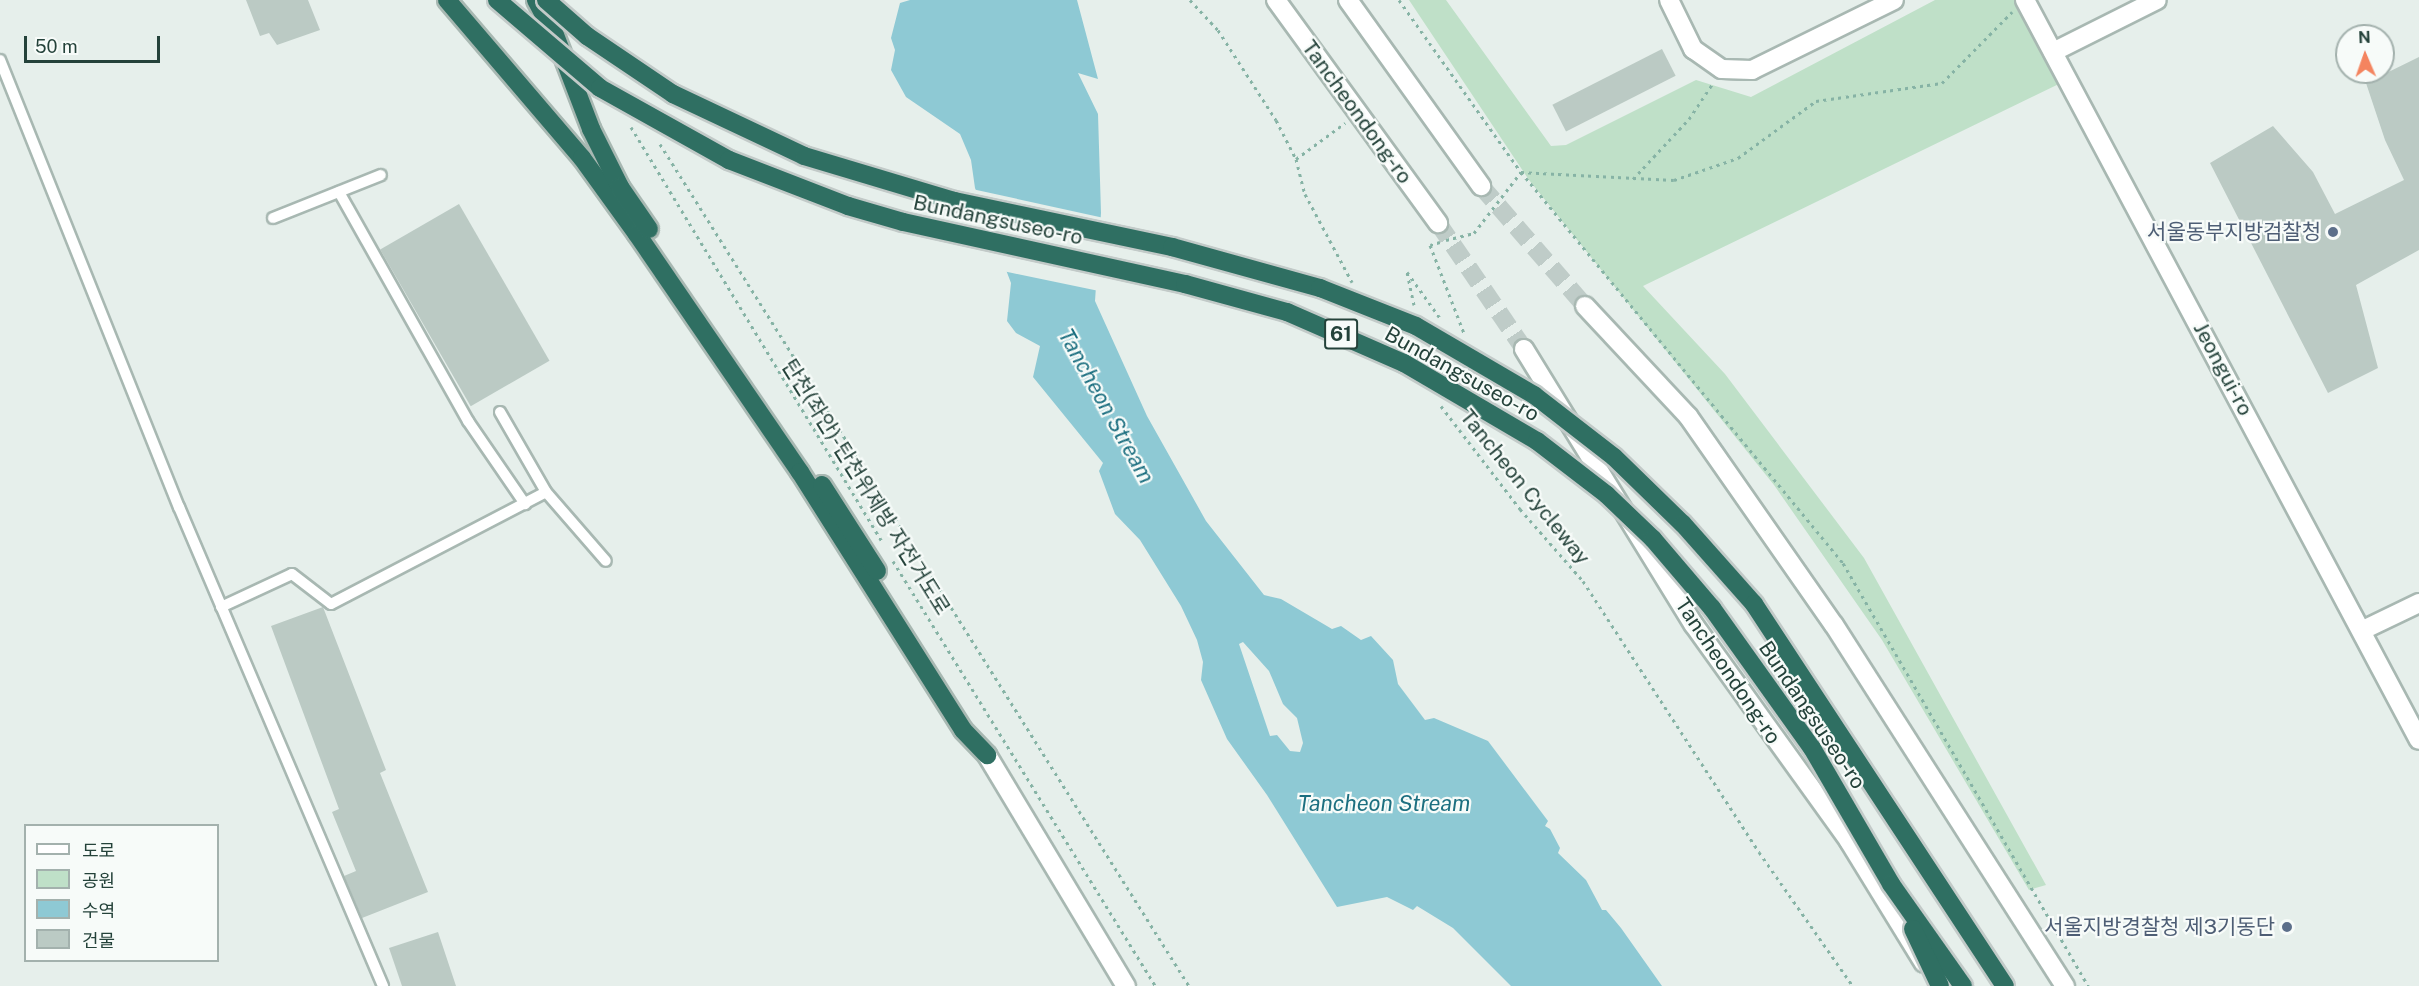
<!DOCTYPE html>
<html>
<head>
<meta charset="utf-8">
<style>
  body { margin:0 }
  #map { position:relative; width:2419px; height:986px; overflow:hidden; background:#e6efeb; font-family:"Public Sans","Noto Sans KR",sans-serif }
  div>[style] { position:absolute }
  .green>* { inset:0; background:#bfe0c8 }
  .water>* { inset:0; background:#8ec9d4 }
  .pier>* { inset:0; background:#e6efeb }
  .building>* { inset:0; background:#bbcac4; transform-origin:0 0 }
  .secondary-tunnel>* { height:18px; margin-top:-9px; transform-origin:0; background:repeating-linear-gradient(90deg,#bfccc8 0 18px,transparent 0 27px) }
  .path>* { height:3px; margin-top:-1.5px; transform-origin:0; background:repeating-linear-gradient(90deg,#86b3a5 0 3px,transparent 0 7.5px) }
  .roads { filter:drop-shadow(2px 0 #a8b8b2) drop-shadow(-2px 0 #a8b8b2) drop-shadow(0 2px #a8b8b2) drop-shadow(0 -2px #a8b8b2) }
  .lane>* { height:10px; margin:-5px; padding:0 5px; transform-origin:5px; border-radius:5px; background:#fff }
  .street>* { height:18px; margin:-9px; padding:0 9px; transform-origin:9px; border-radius:9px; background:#fff }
  .secondary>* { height:18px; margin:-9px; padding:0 9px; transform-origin:9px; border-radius:9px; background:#fff }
  .highway>* { height:18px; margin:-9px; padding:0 9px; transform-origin:9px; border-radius:9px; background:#2f6f62 }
  .bridges { filter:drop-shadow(2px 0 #c2cac8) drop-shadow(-2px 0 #c2cac8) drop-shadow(0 2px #c2cac8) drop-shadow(0 -2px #c2cac8) }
  .highway-bridge>* { height:18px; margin:-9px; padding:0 9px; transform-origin:9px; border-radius:9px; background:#2f6f62 }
  .dots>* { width:16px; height:16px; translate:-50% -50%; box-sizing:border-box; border:3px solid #f7fbf9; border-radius:50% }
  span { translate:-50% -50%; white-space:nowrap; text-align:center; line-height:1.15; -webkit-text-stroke:4.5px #f7fbf9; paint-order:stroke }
  .shield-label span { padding:2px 4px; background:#f7fbf9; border:2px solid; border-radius:4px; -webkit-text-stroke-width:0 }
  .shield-label { font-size:20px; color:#24423a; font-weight:700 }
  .street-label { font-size:21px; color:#24423a }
  .service-label { font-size:21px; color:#4e5e75 }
  .right { translate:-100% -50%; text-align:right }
  .water-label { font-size:22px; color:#1c6f80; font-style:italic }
  .legend { position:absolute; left:24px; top:824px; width:195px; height:138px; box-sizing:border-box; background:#f7fbf9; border:2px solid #a3b1ad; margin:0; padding:8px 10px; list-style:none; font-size:18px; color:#24423a }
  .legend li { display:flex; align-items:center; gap:12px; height:30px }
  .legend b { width:30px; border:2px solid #a3b1ad }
  .north { position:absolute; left:2335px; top:24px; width:60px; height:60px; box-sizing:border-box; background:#f7fbf9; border:2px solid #a3b1ad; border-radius:50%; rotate:358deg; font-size:16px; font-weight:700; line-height:24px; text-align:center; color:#24423a }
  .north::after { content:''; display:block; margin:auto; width:21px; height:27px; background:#f4845f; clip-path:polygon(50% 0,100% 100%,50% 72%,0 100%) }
  .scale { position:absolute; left:24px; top:36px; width:136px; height:27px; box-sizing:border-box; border:3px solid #24423a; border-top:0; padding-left:8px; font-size:18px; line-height:21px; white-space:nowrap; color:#24423a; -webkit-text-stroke:4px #f7fbf9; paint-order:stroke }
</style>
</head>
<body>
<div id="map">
  <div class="green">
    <i style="clip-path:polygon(1409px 0,1446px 0,1551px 146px,1566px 145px,1696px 80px,1751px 97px,1935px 0,2025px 0,2065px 81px,1643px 286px,1725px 374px,1864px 558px,2046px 885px,2029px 890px,1882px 640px,1774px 485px,1529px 180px)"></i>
  </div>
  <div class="water">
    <i style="clip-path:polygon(evenodd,910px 0,1077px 0,1098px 79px,1078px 73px,1098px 114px,1101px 213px,1095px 301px,1147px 416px,1206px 521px,1264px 595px,1281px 599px,1332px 629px,1341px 626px,1361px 640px,1371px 636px,1393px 660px,1398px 684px,1425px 720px,1434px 718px,1488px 741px,1548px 821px,1545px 826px,1550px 829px,1560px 848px,1558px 853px,1586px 880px,1602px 910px,1606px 910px,1621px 928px,1662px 986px,1511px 986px,1453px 928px,1417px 906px,1413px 910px,1387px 897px,1337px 907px,1267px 795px,1227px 739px,1201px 680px,1203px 662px,1197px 640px,1181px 606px,1140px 540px,1115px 514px,1099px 471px,1103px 463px,1033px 377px,1040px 346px,1016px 333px,1007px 321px,1011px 283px,975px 188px,971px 160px,960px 134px,906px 97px,891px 70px,895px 50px,891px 38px,900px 3px,910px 0,1243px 642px,1269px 671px,1283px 704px,1297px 718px,1303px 743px,1300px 752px,1290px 751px,1277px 735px,1270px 736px,1239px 644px,1243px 642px)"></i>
  </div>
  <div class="pier">
    <i style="clip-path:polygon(972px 189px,1104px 218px,1099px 291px,1003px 271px)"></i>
  </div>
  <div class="building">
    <i style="clip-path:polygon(246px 0,308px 0,320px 30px,277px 45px,269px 33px,260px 36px)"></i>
    <i style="left:1662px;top:49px;width:30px;height:123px;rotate:63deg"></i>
    <i style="clip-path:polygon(2419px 57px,2419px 250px,2356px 285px,2378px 368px,2328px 393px,2210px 163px,2273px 126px,2313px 172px,2335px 214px,2404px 180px,2385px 140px,2366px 83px)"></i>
    <i style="left:459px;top:204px;width:181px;height:91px;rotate:60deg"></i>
    <i style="clip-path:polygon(323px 607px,386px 770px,380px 773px,428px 892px,362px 918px,344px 876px,356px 871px,332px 812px,339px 809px,271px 626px)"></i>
    <i style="clip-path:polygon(438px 932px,456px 986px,402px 986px,389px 948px)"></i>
  </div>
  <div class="secondary-tunnel">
    <i style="left:1481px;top:186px;width:159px;rotate:49.1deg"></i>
    <i style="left:1438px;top:223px;width:153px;rotate:55.7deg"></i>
  </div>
  <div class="path">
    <i style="left:1190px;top:0;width:41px;rotate:47deg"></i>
    <i style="left:1218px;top:30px;width:107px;rotate:57.2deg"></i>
    <i style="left:1276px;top:120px;width:44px;rotate:62.9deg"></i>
    <i style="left:1296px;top:159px;width:36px;rotate:76deg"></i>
    <i style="left:1305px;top:194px;width:100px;rotate:61.9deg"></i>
    <i style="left:1399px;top:0;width:211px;rotate:54.7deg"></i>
    <i style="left:1521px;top:172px;width:507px;rotate:50.53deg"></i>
    <i style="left:1843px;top:563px;width:489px;rotate:59.9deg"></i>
    <i style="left:631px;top:127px;width:483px;rotate:58.8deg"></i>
    <i style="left:660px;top:144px;width:994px;rotate:57.86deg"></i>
    <i style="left:1296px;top:159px;width:61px;rotate:-36.3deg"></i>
    <i style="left:1633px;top:179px;width:82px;rotate:-47deg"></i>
    <i style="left:1689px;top:119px;width:43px;rotate:-56.3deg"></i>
    <i style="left:1446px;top:240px;width:29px;rotate:-14deg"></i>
    <i style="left:1474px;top:233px;width:77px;rotate:-52.4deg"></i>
    <i style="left:1521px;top:172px;width:153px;rotate:3deg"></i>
    <i style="left:1674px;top:180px;width:68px;rotate:-19deg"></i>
    <i style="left:1738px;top:158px;width:97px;rotate:-36.2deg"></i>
    <i style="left:1816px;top:101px;width:127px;rotate:-8.1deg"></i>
    <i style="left:1942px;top:83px;width:100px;rotate:-45.4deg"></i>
    <i style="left:1440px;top:242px;width:10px;rotate:163deg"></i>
    <i style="left:1430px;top:245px;width:94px;rotate:68.9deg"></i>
    <i style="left:1414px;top:305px;width:34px;rotate:-102deg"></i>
    <i style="left:1407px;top:272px;width:57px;rotate:54.3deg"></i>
    <i style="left:1441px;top:406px;width:130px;rotate:52.5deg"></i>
    <i style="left:1520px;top:509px;width:96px;rotate:48.8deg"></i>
    <i style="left:1583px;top:581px;width:323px;rotate:57deg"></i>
    <i style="left:1759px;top:852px;width:164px;rotate:55deg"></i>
    <i style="left:893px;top:561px;width:499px;rotate:58.3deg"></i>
  </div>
  <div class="roads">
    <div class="lane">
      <i style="left:0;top:60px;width:482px;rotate:68.2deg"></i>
      <i style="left:179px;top:507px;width:521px;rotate:66.93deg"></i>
      <i style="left:339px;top:192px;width:263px;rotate:60.6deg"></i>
      <i style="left:468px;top:421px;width:101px;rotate:55.5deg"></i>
      <i style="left:273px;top:218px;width:116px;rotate:-21.7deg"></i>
      <i style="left:500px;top:412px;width:92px;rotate:60.1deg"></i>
      <i style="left:221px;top:607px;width:78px;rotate:-24.9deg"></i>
      <i style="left:292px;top:574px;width:49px;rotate:37.6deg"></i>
      <i style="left:331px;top:604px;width:242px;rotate:-27.5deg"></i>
      <i style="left:546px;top:492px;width:91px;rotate:49deg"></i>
    </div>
    <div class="street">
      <i style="left:1669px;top:0;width:55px;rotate:63.9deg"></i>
      <i style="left:1693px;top:49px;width:35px;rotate:35deg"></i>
      <i style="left:1722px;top:69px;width:30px;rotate:2deg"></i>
      <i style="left:1752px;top:70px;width:158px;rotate:-26.2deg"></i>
      <i style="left:2025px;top:0;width:838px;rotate:61.97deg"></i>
      <i style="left:2053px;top:52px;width:116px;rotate:-26.6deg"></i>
      <i style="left:2363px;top:630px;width:62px;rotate:-25.7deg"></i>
    </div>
    <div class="secondary">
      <i style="left:1276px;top:0;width:276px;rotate:54deg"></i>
      <i style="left:1348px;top:0;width:229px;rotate:54.4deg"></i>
      <i style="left:1585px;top:306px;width:151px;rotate:46.9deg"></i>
      <i style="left:1688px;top:416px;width:255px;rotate:55.1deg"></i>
      <i style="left:1834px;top:625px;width:429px;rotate:57.4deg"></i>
      <i style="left:1524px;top:349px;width:324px;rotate:58.4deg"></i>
      <i style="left:1694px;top:625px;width:266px;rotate:54.3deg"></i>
      <i style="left:1849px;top:841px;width:143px;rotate:58.4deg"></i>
      <i style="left:987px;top:755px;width:270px;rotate:59deg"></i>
    </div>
    <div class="highway">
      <i style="left:447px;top:0;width:208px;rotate:49.5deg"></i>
      <i style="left:582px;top:158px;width:94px;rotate:54.1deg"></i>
      <i style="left:637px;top:234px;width:288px;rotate:55.6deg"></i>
      <i style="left:800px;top:472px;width:305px;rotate:57.7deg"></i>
      <i style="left:963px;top:730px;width:35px;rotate:46deg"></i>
      <i style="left:536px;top:0;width:40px;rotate:62deg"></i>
      <i style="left:555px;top:35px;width:101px;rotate:69deg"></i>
      <i style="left:591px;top:129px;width:65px;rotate:63.4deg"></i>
      <i style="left:620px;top:187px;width:51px;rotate:55.4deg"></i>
      <i style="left:822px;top:485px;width:102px;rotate:57.4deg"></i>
    </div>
  </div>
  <div class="bridges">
    <div class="highway-bridge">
      <i style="left:497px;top:0;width:135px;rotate:40.5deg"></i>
      <i style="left:600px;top:88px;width:148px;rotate:29.2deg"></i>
      <i style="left:729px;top:160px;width:128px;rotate:21.1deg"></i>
      <i style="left:848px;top:206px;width:57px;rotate:16.2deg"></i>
      <i style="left:903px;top:222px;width:289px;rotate:12.4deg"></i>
      <i style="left:1185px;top:284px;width:106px;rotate:15.4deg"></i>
      <i style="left:1287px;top:312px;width:128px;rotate:23.6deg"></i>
      <i style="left:1404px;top:363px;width:154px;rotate:30.4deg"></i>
      <i style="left:1537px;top:441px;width:88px;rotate:37.6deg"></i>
      <i style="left:1607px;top:495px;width:64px;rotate:43.7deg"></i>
      <i style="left:1653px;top:539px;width:91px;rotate:49.5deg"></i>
      <i style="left:1712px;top:608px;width:172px;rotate:54.5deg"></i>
      <i style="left:1812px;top:748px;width:157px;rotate:59.8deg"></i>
      <i style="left:1891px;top:884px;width:125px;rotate:54.8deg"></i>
      <i style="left:546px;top:0;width:55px;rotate:41.3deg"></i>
      <i style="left:587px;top:36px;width:104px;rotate:34deg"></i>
      <i style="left:673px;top:94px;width:145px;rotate:25.3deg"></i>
      <i style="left:804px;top:156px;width:157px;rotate:16.7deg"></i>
      <i style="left:954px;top:201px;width:223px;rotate:11.9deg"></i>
      <i style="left:1172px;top:247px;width:154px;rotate:15.5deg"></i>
      <i style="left:1320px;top:288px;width:103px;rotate:21.6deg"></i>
      <i style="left:1416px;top:326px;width:137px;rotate:30.3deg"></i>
      <i style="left:1534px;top:395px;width:101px;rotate:37.8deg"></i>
      <i style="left:1614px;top:457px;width:96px;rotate:44.2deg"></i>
      <i style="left:1683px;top:524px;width:107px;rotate:48.4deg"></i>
      <i style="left:1754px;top:604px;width:457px;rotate:56.7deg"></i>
      <i style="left:1913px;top:929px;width:63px;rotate:64.7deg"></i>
    </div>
  </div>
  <div class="dots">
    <i style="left:2333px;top:232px;background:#5c6f8a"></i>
    <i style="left:2287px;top:927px;background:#5c6f8a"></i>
  </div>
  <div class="shield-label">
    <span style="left:1341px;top:334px">61</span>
  </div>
  <div class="street-label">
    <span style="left:1357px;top:112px;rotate:54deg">Tancheondong-ro</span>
    <span style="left:998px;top:220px;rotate:12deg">Bundangsuseo-ro</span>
    <span style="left:2223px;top:369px;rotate:62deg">Jeongui-ro</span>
    <span style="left:1462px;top:374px;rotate:29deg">Bundangsuseo-ro</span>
    <span style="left:866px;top:487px;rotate:58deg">탄천(좌안)-탄천위제방 자전거도로</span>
    <span style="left:1525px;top:487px;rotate:51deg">Tancheon Cycleway</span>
    <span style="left:1728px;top:671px;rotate:56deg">Tancheondong-ro</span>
    <span style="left:1812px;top:715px;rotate:56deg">Bundangsuseo-ro</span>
  </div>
  <div class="service-label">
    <span class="right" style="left:2321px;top:232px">서울동부지방검찰청</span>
    <span class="right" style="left:2275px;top:927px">서울지방경찰청 제3기동단</span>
  </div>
  <div class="water-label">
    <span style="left:1106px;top:406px;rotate:61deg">Tancheon Stream</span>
    <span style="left:1384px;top:804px">Tancheon Stream</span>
  </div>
  <ul class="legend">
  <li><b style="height:8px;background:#fff"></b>도로</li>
  <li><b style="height:16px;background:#bfe0c8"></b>공원</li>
  <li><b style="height:16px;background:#8ec9d4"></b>수역</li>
  <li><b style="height:16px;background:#bbcac4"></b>건물</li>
  </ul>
  <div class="north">N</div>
  <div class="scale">50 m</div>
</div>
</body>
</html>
